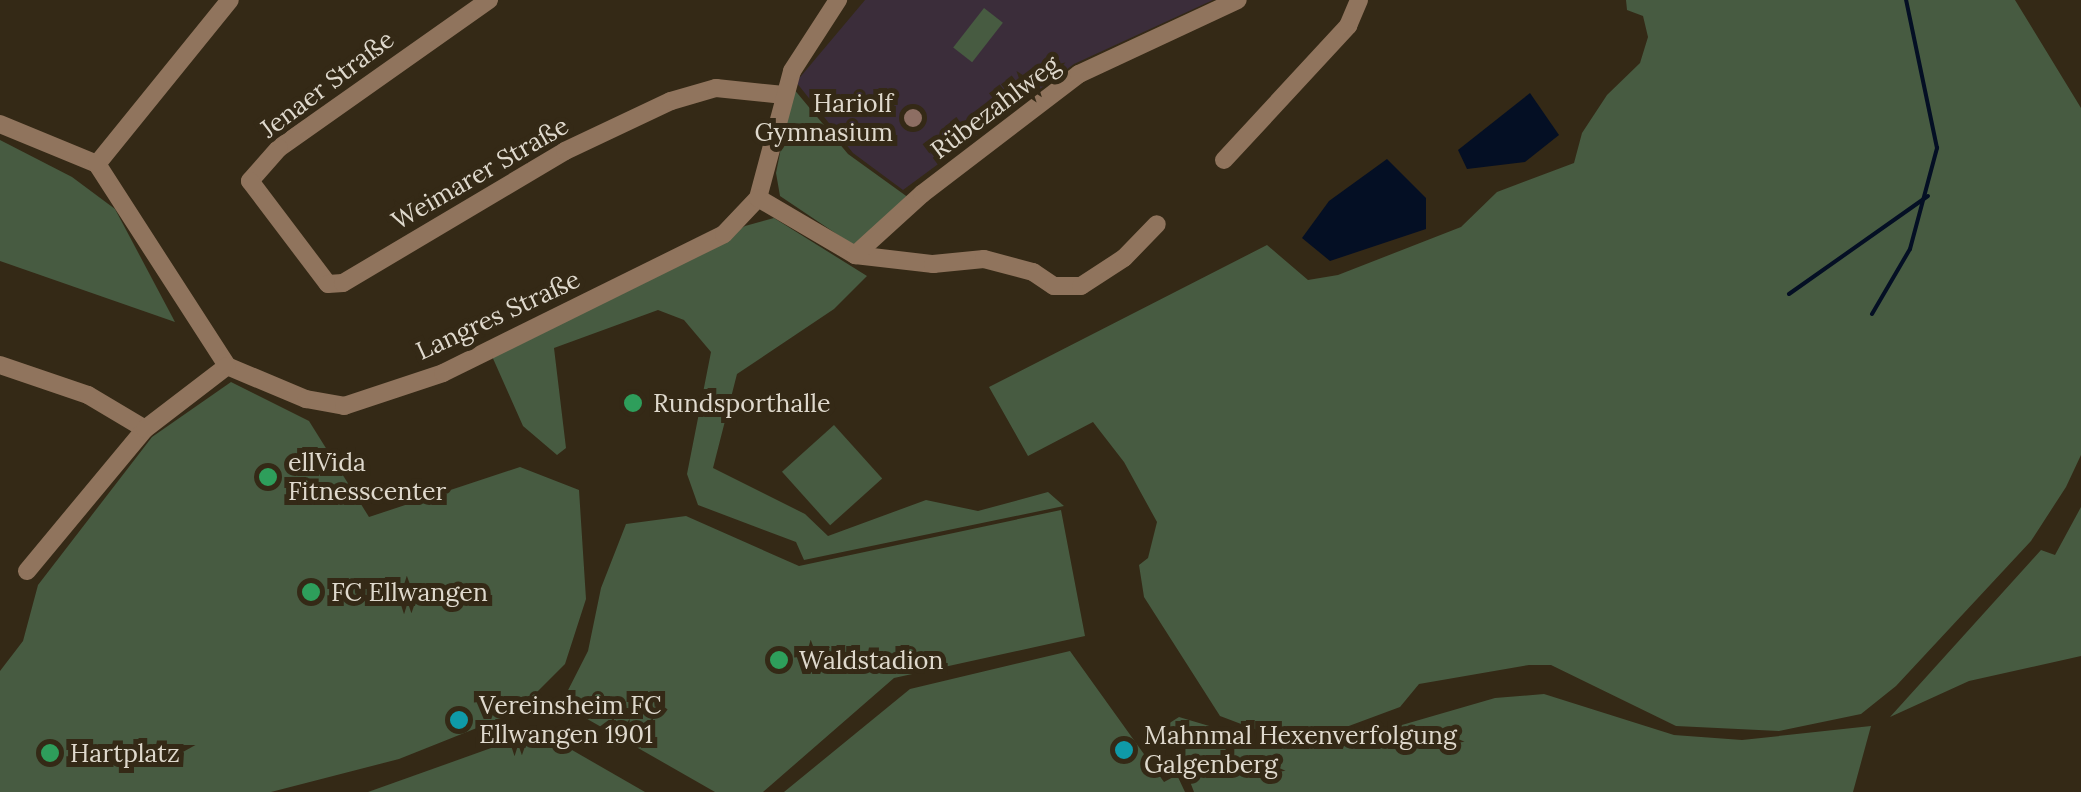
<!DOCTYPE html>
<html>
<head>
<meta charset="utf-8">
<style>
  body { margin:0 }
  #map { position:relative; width:2081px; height:792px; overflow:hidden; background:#342916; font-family:Lora,serif }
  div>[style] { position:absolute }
  .education>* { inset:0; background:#3b2d3a }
  .green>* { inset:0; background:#475b41; transform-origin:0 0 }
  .water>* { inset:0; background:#040f24 }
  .stream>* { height:4px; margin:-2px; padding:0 2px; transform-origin:2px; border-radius:2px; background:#040f24 }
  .minor>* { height:18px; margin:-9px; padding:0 9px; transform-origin:9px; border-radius:9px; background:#90745d }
  .dots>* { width:28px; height:28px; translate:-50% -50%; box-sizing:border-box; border:5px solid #342916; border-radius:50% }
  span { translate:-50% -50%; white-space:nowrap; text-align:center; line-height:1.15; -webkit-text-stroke:10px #342916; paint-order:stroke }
  .street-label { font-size:25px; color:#dfd9cd }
  .poi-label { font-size:25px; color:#dfd9cd }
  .right { translate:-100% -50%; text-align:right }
  .left { translate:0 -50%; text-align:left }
</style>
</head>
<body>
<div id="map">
  <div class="education">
    <i style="clip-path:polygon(865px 0,1213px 0,1074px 64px,903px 190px,853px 153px,796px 82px)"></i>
  </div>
  <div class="green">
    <i style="clip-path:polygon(1626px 0,2015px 0,2081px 108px,2081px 455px,2066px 487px,2031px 541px,1896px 686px,1861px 714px,1779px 731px,1676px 726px,1551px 665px,1529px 665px,1419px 684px,1400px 707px,1330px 733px,1257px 730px,1220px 716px,1144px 597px,1139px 565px,1148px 558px,1157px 522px,1124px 462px,1093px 422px,1028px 456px,989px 387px,1267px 245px,1308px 280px,1338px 275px,1461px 227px,1497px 192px,1574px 163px,1582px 133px,1607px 95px,1640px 63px,1648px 37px,1643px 16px,1627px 10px)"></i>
    <i style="left:984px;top:8px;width:24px;height:50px;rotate:38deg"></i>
    <i style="clip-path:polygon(793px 88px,848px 154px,909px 198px,853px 245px,780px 196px,776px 173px)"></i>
    <i style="clip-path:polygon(0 140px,72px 177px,115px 209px,175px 322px,0 261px)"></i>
    <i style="clip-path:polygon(774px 218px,867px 276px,834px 309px,737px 374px,713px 468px,805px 514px,828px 536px,926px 500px,978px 511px,1048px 492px,1064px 506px,804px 560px,796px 542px,698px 505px,687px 474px,711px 352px,684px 320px,658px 310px,554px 348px,566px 448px,557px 455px,523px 426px,491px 354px,683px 263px,745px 226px)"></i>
    <i style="clip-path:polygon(231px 382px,309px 421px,369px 517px,520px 467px,579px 490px,586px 599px,565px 664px,517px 712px,399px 759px,271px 792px,0 792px,0 671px,23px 641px,38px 585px,152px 437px)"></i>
    <i style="left:834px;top:425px;width:72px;height:70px;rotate:48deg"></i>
    <i style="clip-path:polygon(2081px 507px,2081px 656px,1969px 681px,1890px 717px,2041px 550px,2055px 555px)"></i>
    <i style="clip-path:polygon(1061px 510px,1085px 636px,894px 678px,763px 792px,715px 792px,561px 704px,588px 651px,601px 588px,626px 524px,686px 516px,799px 566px)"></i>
    <i style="clip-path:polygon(1070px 651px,1164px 782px,1177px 775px,1185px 792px,784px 792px,910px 689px)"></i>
    <i style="clip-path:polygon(1544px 694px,1674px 735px,1742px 740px,1871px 726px,1853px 792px,1194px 792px,1168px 724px,1179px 717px,1263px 742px,1304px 745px,1357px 738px,1495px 698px)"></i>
    <i style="clip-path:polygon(539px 731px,645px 792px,368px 792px)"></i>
  </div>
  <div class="water">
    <i style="clip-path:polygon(1530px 93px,1559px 135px,1525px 162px,1467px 169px,1458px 150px)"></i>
    <i style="clip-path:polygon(1387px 159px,1426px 198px,1426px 229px,1330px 261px,1302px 238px,1329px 201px)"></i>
  </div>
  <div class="stream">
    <i style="left:1789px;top:294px;width:170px;rotate:-35.2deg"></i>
    <i style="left:1872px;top:314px;width:75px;rotate:-59.7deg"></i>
    <i style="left:1910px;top:249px;width:105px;rotate:-75deg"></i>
    <i style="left:1937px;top:148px;width:151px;rotate:-101.8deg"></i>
  </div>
  <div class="minor">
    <i style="left:489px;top:0;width:257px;rotate:144.8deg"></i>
    <i style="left:279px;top:148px;width:44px;rotate:131.3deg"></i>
    <i style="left:250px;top:181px;width:129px;rotate:52.9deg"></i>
    <i style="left:328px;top:284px;width:15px;rotate:-4deg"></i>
    <i style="left:343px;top:283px;width:258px;rotate:-30.7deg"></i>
    <i style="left:565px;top:151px;width:117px;rotate:-25.3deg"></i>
    <i style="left:671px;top:101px;width:47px;rotate:-16.1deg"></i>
    <i style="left:716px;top:88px;width:68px;rotate:5.9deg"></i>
    <i style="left:0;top:124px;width:105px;rotate:22.4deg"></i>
    <i style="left:97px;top:164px;width:240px;rotate:57.2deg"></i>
    <i style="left:227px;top:366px;width:86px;rotate:22.7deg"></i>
    <i style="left:306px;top:399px;width:39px;rotate:10deg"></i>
    <i style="left:344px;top:406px;width:104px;rotate:-18.4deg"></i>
    <i style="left:443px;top:373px;width:313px;rotate:-26.3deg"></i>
    <i style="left:724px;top:234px;width:50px;rotate:-46.6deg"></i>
    <i style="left:758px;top:198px;width:131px;rotate:-75deg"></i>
    <i style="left:792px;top:71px;width:85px;rotate:-57.1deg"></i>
    <i style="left:1224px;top:160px;width:183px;rotate:-47.2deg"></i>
    <i style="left:1348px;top:26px;width:28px;rotate:-67deg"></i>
    <i style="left:97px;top:164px;width:211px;rotate:-51deg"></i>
    <i style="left:758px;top:198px;width:113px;rotate:30.4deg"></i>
    <i style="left:855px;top:255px;width:79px;rotate:6.6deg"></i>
    <i style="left:933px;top:264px;width:51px;rotate:-5.6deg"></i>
    <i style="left:984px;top:259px;width:51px;rotate:14.9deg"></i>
    <i style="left:1033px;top:272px;width:25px;rotate:34deg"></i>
    <i style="left:1054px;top:286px;width:27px"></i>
    <i style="left:1081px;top:286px;width:51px;rotate:-33.1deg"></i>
    <i style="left:1124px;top:258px;width:47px;rotate:-45.9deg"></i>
    <i style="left:855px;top:255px;width:91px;rotate:-42.3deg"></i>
    <i style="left:922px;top:194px;width:198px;rotate:-37.4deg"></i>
    <i style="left:1079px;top:74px;width:175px;rotate:-25deg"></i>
    <i style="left:0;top:365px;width:93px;rotate:18.8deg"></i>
    <i style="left:88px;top:395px;width:66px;rotate:30.8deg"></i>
    <i style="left:27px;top:571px;width:185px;rotate:-50.3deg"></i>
    <i style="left:145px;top:429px;width:103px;rotate:-37.5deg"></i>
  </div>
  <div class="dots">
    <i style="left:913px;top:118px;background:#8d6e63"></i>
    <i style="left:633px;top:403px;background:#2e9e5b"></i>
    <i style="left:268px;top:477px;background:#2e9e5b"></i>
    <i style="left:311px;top:592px;background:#2e9e5b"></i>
    <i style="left:779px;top:660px;background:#2e9e5b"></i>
    <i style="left:459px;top:720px;background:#0f9aa8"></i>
    <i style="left:1124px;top:750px;background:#0f9aa8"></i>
    <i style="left:50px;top:753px;background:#2e9e5b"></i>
  </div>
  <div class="street-label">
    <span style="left:327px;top:84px;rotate:-37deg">Jenaer Straße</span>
    <span style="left:995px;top:107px;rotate:-37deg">Rübezahlweg</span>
    <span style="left:480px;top:173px;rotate:-30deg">Weimarer Straße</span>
    <span style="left:498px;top:315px;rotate:-25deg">Langres Straße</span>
  </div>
  <div class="poi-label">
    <span class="right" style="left:893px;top:118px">Hariolf<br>Gymnasium</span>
    <span class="left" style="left:653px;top:403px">Rundsporthalle</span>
    <span class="left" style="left:288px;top:477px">ellVida<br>Fitnesscenter</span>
    <span class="left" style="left:331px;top:592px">FC Ellwangen</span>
    <span class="left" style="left:799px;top:660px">Waldstadion</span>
    <span class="left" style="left:479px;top:720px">Vereinsheim FC<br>Ellwangen 1901</span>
    <span class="left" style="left:1144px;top:750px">Mahnmal Hexenverfolgung<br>Galgenberg</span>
    <span class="left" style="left:70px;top:753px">Hartplatz</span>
  </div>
</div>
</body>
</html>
